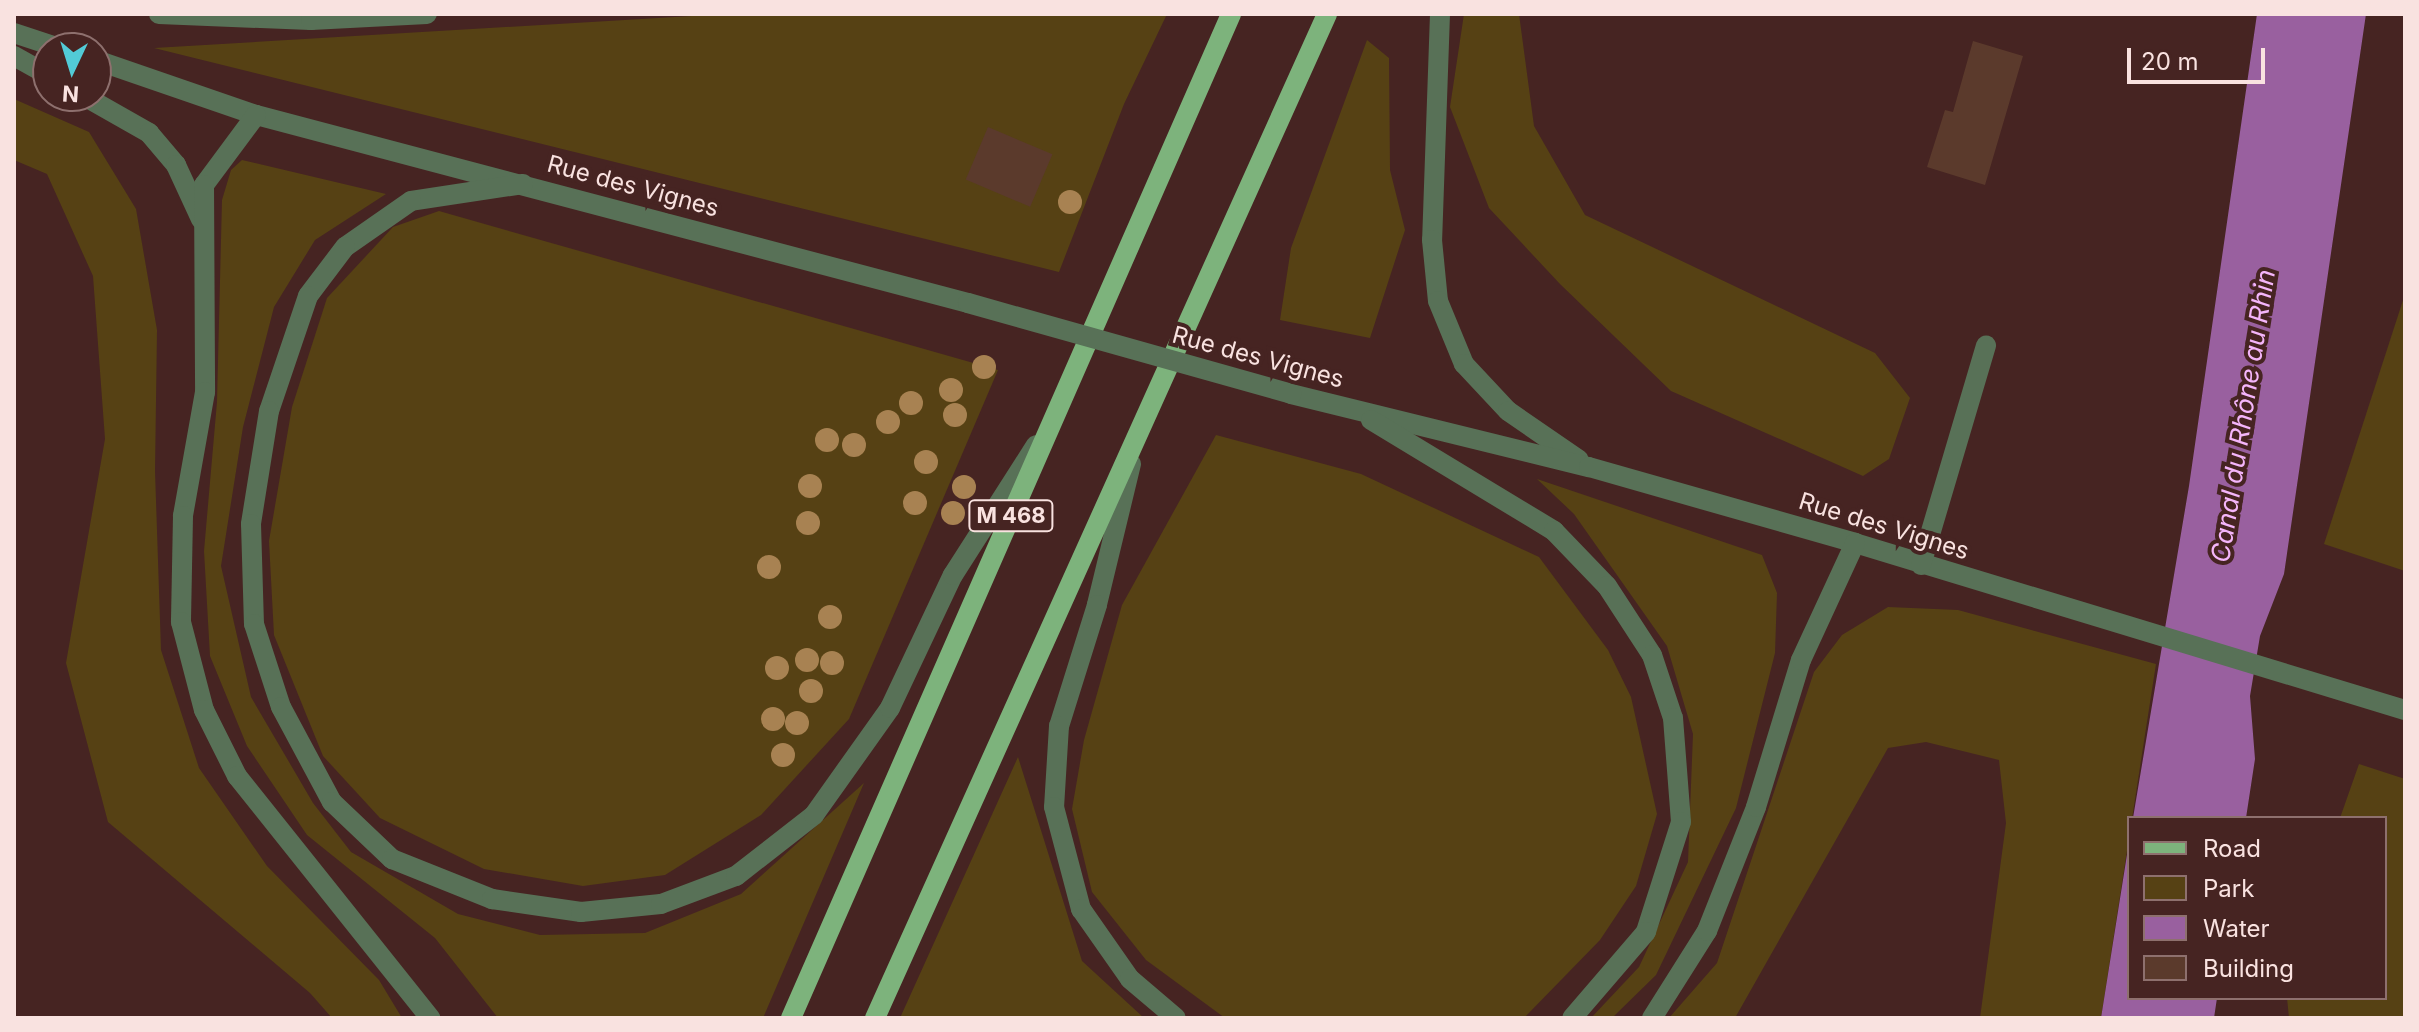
<!DOCTYPE html>
<html>
<head>
<meta charset="utf-8">
<style>
  body { margin:0 }
  #map { position:relative; width:2419px; height:1032px; overflow:hidden; background:#462422; font-family:Inter,sans-serif }
  div>[style] { position:absolute }
  .green>* { inset:0; background:#564114 }
  .water>* { inset:0; background:#99609f }
  .building>* { inset:0; background:#5b3a2c; transform-origin:0 0 }
  .minor>* { height:20px; margin:-10px; padding:0 10px; transform-origin:10px; border-radius:10px; background:#587157 }
  .major>* { height:20px; margin:-10px; padding:0 10px; transform-origin:10px; border-radius:10px; background:#7db37c }
  .minor-bridge>* { height:20px; margin:-10px; padding:0 10px; transform-origin:10px; border-radius:10px; background:#587157 }
  .trees>* { width:24px; height:24px; margin:-12px; border-radius:50%; background:#a88252 }
  span { translate:-50% -50%; white-space:nowrap; text-align:center; line-height:1.15; -webkit-text-stroke:8px #462422; paint-order:stroke }
  .shield-label span { padding:2px 6px; background:#462422; border:2px solid; border-radius:6px; -webkit-text-stroke-width:0 }
  .shield-label { font-size:22px; color:#f9e2e0; font-weight:700 }
  .street-label { font-size:24px; color:#f9e2e0 }
  .water-label { font-size:26px; color:#f4b5fa; font-style:italic }
  .frame { position:absolute; inset:0; border:16px solid #f9e2e0; pointer-events:none }
  .legend { position:absolute; left:2127px; top:816px; width:260px; height:184px; box-sizing:border-box; background:#462422; border:2px solid #8e706e; margin:0; padding:10px 14px; list-style:none; font-size:24px; color:#f9e2e0 }
  .legend li { display:flex; align-items:center; gap:16px; height:40px }
  .legend b { width:40px; border:2px solid #8e706e }
  .north { position:absolute; left:32px; top:32px; width:80px; height:80px; box-sizing:border-box; background:#462422; border:2px solid #8e706e; border-radius:50%; rotate:184deg; font-size:22px; font-weight:700; line-height:32px; text-align:center; color:#f9e2e0 }
  .north::after { content:''; display:block; margin:auto; width:28px; height:36px; background:#52cbd7; clip-path:polygon(50% 0,100% 100%,50% 72%,0 100%) }
  .scale { position:absolute; left:2127px; top:48px; width:138px; height:36px; box-sizing:border-box; border:4px solid #f9e2e0; border-top:0; padding-left:10px; font-size:24px; line-height:28px; white-space:nowrap; color:#f9e2e0; -webkit-text-stroke:6px #462422; paint-order:stroke }
</style>
</head>
<body>
<div id="map">
  <div class="green">
    <i style="clip-path:polygon(725px 14px,1167px 14px,1124px 104px,1059px 272px,154px 48px)"></i>
    <i style="clip-path:polygon(1464px 14px,1519px 14px,1534px 126px,1585px 215px,1875px 353px,1910px 398px,1889px 459px,1863px 476px,1671px 391px,1560px 284px,1489px 208px,1450px 107px)"></i>
    <i style="clip-path:polygon(1367px 40px,1389px 58px,1390px 170px,1405px 230px,1370px 338px,1280px 320px,1291px 248px)"></i>
    <i style="clip-path:polygon(14px 99px,89px 132px,136px 209px,157px 330px,155px 471px,161px 650px,199px 768px,267px 866px,379px 980px,402px 1018px,332px 1018px,310px 993px,108px 822px,66px 663px,105px 439px,93px 276px,47px 174px,14px 160px)"></i>
    <i style="clip-path:polygon(242px 160px,386px 194px,315px 240px,274px 307px,243px 427px,221px 566px,251px 697px,313px 803px,351px 852px,458px 914px,540px 935px,645px 933px,741px 894px,864px 783px,763px 1018px,498px 1018px,435px 938px,307px 835px,247px 746px,210px 656px,204px 551px,217px 402px,222px 200px,231px 170px)"></i>
    <i style="clip-path:polygon(439px 211px,998px 370px,849px 719px,761px 815px,665px 875px,583px 886px,484px 869px,380px 818px,323px 756px,274px 635px,269px 541px,292px 407px,327px 298px,393px 227px)"></i>
    <i style="clip-path:polygon(2405px 294px,2405px 571px,2324px 544px)"></i>
    <i style="clip-path:polygon(1216px 435px,1361px 474px,1539px 557px,1608px 650px,1631px 697px,1657px 814px,1636px 886px,1600px 940px,1524px 1018px,1225px 1018px,1146px 960px,1092px 892px,1072px 809px,1084px 740px,1122px 605px)"></i>
    <i style="clip-path:polygon(1537px 479px,1762px 555px,1777px 593px,1775px 653px,1736px 808px,1656px 975px,1612px 1018px,1591px 1018px,1639px 967px,1688px 862px,1693px 734px,1667px 646px,1574px 514px)"></i>
    <i style="clip-path:polygon(1888px 607px,1958px 610px,2156px 664px,2101px 1018px,1980px 1018px,2006px 823px,1999px 760px,1926px 742px,1888px 748px,1735px 1018px,1669px 1018px,1717px 963px,1814px 672px,1842px 635px)"></i>
    <i style="clip-path:polygon(1018px 757px,1082px 961px,1144px 1018px,900px 1018px)"></i>
    <i style="clip-path:polygon(2359px 764px,2405px 779px,2405px 1018px,2289px 1018px,2287px 998px,2385px 998px,2385px 818px,2340px 818px)"></i>
  </div>
  <div class="water">
    <i style="clip-path:polygon(2257px 14px,2366px 14px,2284px 574px,2260px 636px,2250px 696px,2255px 759px,2246px 818px,2133px 818px,2189px 486px)"></i>
    <i style="clip-path:polygon(2129px 842px,2129px 998px,2217px 998px,2214px 1018px,2101px 1018px)"></i>
  </div>
  <div class="building">
    <i style="clip-path:polygon(1973px 41px,2023px 56px,1985px 185px,1927px 167px,1945px 110px,1953px 112px)"></i>
    <i style="left:988px;top:127px;width:70px;height:57px;rotate:23deg"></i>
  </div>
  <div class="minor">
    <i style="left:159px;top:14px;width:152px;rotate:2.3deg"></i>
    <i style="left:311px;top:20px;width:116px;rotate:-3deg"></i>
    <i style="left:1440px;top:14px;width:226px;rotate:92deg"></i>
    <i style="left:1432px;top:240px;width:61px;rotate:84.4deg"></i>
    <i style="left:1438px;top:301px;width:68px;rotate:67.6deg"></i>
    <i style="left:1464px;top:364px;width:64px;rotate:46.9deg"></i>
    <i style="left:1508px;top:411px;width:86px;rotate:34.6deg"></i>
    <i style="left:14px;top:33px;width:47px;rotate:18.4deg"></i>
    <i style="left:14px;top:56px;width:39px;rotate:29deg"></i>
    <i style="left:96px;top:60px;width:169px;rotate:19deg"></i>
    <i style="left:256px;top:115px;width:736px;rotate:14.79deg"></i>
    <i style="left:84px;top:96px;width:75px;rotate:29.6deg"></i>
    <i style="left:149px;top:133px;width:42px;rotate:49.8deg"></i>
    <i style="left:176px;top:165px;width:60px;rotate:65.2deg"></i>
    <i style="left:256px;top:115px;width:87px;rotate:126.6deg"></i>
    <i style="left:204px;top:185px;width:207px;rotate:89.7deg"></i>
    <i style="left:205px;top:392px;width:126px;rotate:100.1deg"></i>
    <i style="left:183px;top:516px;width:106px;rotate:91.1deg"></i>
    <i style="left:181px;top:622px;width:91px;rotate:75.4deg"></i>
    <i style="left:204px;top:710px;width:74px;rotate:63.4deg"></i>
    <i style="left:237px;top:776px;width:310px;rotate:51.4deg"></i>
    <i style="left:523px;top:184px;width:113px;rotate:171.4deg"></i>
    <i style="left:411px;top:201px;width:80px;rotate:145.1deg"></i>
    <i style="left:345px;top:247px;width:61px;rotate:127.1deg"></i>
    <i style="left:308px;top:296px;width:121px;rotate:108.7deg"></i>
    <i style="left:269px;top:411px;width:114px;rotate:99.1deg"></i>
    <i style="left:251px;top:524px;width:100px;rotate:88.3deg"></i>
    <i style="left:254px;top:624px;width:87px;rotate:72deg"></i>
    <i style="left:281px;top:707px;width:108px;rotate:61.8deg"></i>
    <i style="left:332px;top:802px;width:83px;rotate:43.5deg"></i>
    <i style="left:392px;top:859px;width:108px;rotate:21.8deg"></i>
    <i style="left:492px;top:899px;width:90px;rotate:8.3deg"></i>
    <i style="left:581px;top:912px;width:80px;rotate:-5.7deg"></i>
    <i style="left:661px;top:904px;width:80px;rotate:-20.5deg"></i>
    <i style="left:736px;top:876px;width:99px;rotate:-38deg"></i>
    <i style="left:814px;top:815px;width:131px;rotate:-54.6deg"></i>
    <i style="left:890px;top:708px;width:147px;rotate:-64.7deg"></i>
    <i style="left:953px;top:575px;width:154px;rotate:-57.4deg"></i>
    <i style="left:1291px;top:394px;width:307px;rotate:13.8deg"></i>
    <i style="left:1589px;top:467px;width:277px;rotate:15.9deg"></i>
    <i style="left:1855px;top:543px;width:575px;rotate:16.89deg"></i>
    <i style="left:1371px;top:420px;width:214px;rotate:31.2deg"></i>
    <i style="left:1554px;top:531px;width:76px;rotate:46.1deg"></i>
    <i style="left:1607px;top:586px;width:82px;rotate:56.9deg"></i>
    <i style="left:1652px;top:655px;width:66px;rotate:71.6deg"></i>
    <i style="left:1673px;top:718px;width:104px;rotate:85.6deg"></i>
    <i style="left:1681px;top:822px;width:115px;rotate:107.7deg"></i>
    <i style="left:1646px;top:932px;width:113px;rotate:130.7deg"></i>
    <i style="left:1131px;top:464px;width:145px;rotate:103.6deg"></i>
    <i style="left:1097px;top:605px;width:127px;rotate:107.4deg"></i>
    <i style="left:1059px;top:726px;width:81px;rotate:93.5deg"></i>
    <i style="left:1054px;top:807px;width:106px;rotate:75.2deg"></i>
    <i style="left:1081px;top:909px;width:85px;rotate:55deg"></i>
    <i style="left:1130px;top:979px;width:60px;rotate:40.3deg"></i>
    <i style="left:1921px;top:565px;width:229px;rotate:-73.5deg"></i>
    <i style="left:1652px;top:1018px;width:103px;rotate:-57.7deg"></i>
    <i style="left:1707px;top:931px;width:133px;rotate:-68.4deg"></i>
    <i style="left:1756px;top:807px;width:154px;rotate:-73deg"></i>
    <i style="left:1801px;top:660px;width:129px;rotate:-65.2deg"></i>
  </div>
  <div class="major">
    <i style="left:791px;top:1018px;width:1096px;rotate:-66.33deg"></i>
    <i style="left:875px;top:1018px;width:1101px;rotate:-65.76deg"></i>
  </div>
  <div class="minor-bridge">
    <i style="left:968px;top:303px;width:336px;rotate:15.7deg"></i>
  </div>
  <div class="trees">
    <i style="left:1070px;top:202px"></i>
    <i style="left:984px;top:367px"></i>
    <i style="left:951px;top:390px"></i>
    <i style="left:911px;top:403px"></i>
    <i style="left:955px;top:415px"></i>
    <i style="left:888px;top:422px"></i>
    <i style="left:827px;top:440px"></i>
    <i style="left:854px;top:445px"></i>
    <i style="left:926px;top:462px"></i>
    <i style="left:810px;top:486px"></i>
    <i style="left:964px;top:487px"></i>
    <i style="left:915px;top:503px"></i>
    <i style="left:953px;top:513px"></i>
    <i style="left:808px;top:523px"></i>
    <i style="left:769px;top:567px"></i>
    <i style="left:830px;top:617px"></i>
    <i style="left:807px;top:660px"></i>
    <i style="left:832px;top:663px"></i>
    <i style="left:777px;top:668px"></i>
    <i style="left:811px;top:691px"></i>
    <i style="left:773px;top:719px"></i>
    <i style="left:797px;top:723px"></i>
    <i style="left:783px;top:755px"></i>
  </div>
  <div class="shield-label">
    <span style="left:1011px;top:516px">M 468</span>
  </div>
  <div class="street-label">
    <span style="left:633px;top:186px;rotate:15deg">Rue des Vignes</span>
    <span style="left:1258px;top:357px;rotate:15deg">Rue des Vignes</span>
    <span style="left:1884px;top:526px;rotate:17deg">Rue des Vignes</span>
  </div>
  <div class="water-label">
    <span style="left:2243px;top:416px;rotate:-81deg">Canal du Rhône au Rhin</span>
  </div>
  <div class="frame"></div>
  <ul class="legend">
  <li><b style="height:10px;background:#7db37c"></b>Road</li>
  <li><b style="height:22px;background:#564114"></b>Park</li>
  <li><b style="height:22px;background:#99609f"></b>Water</li>
  <li><b style="height:22px;background:#5b3a2c"></b>Building</li>
  </ul>
  <div class="north">N</div>
  <div class="scale">20 m</div>
</div>
</body>
</html>
